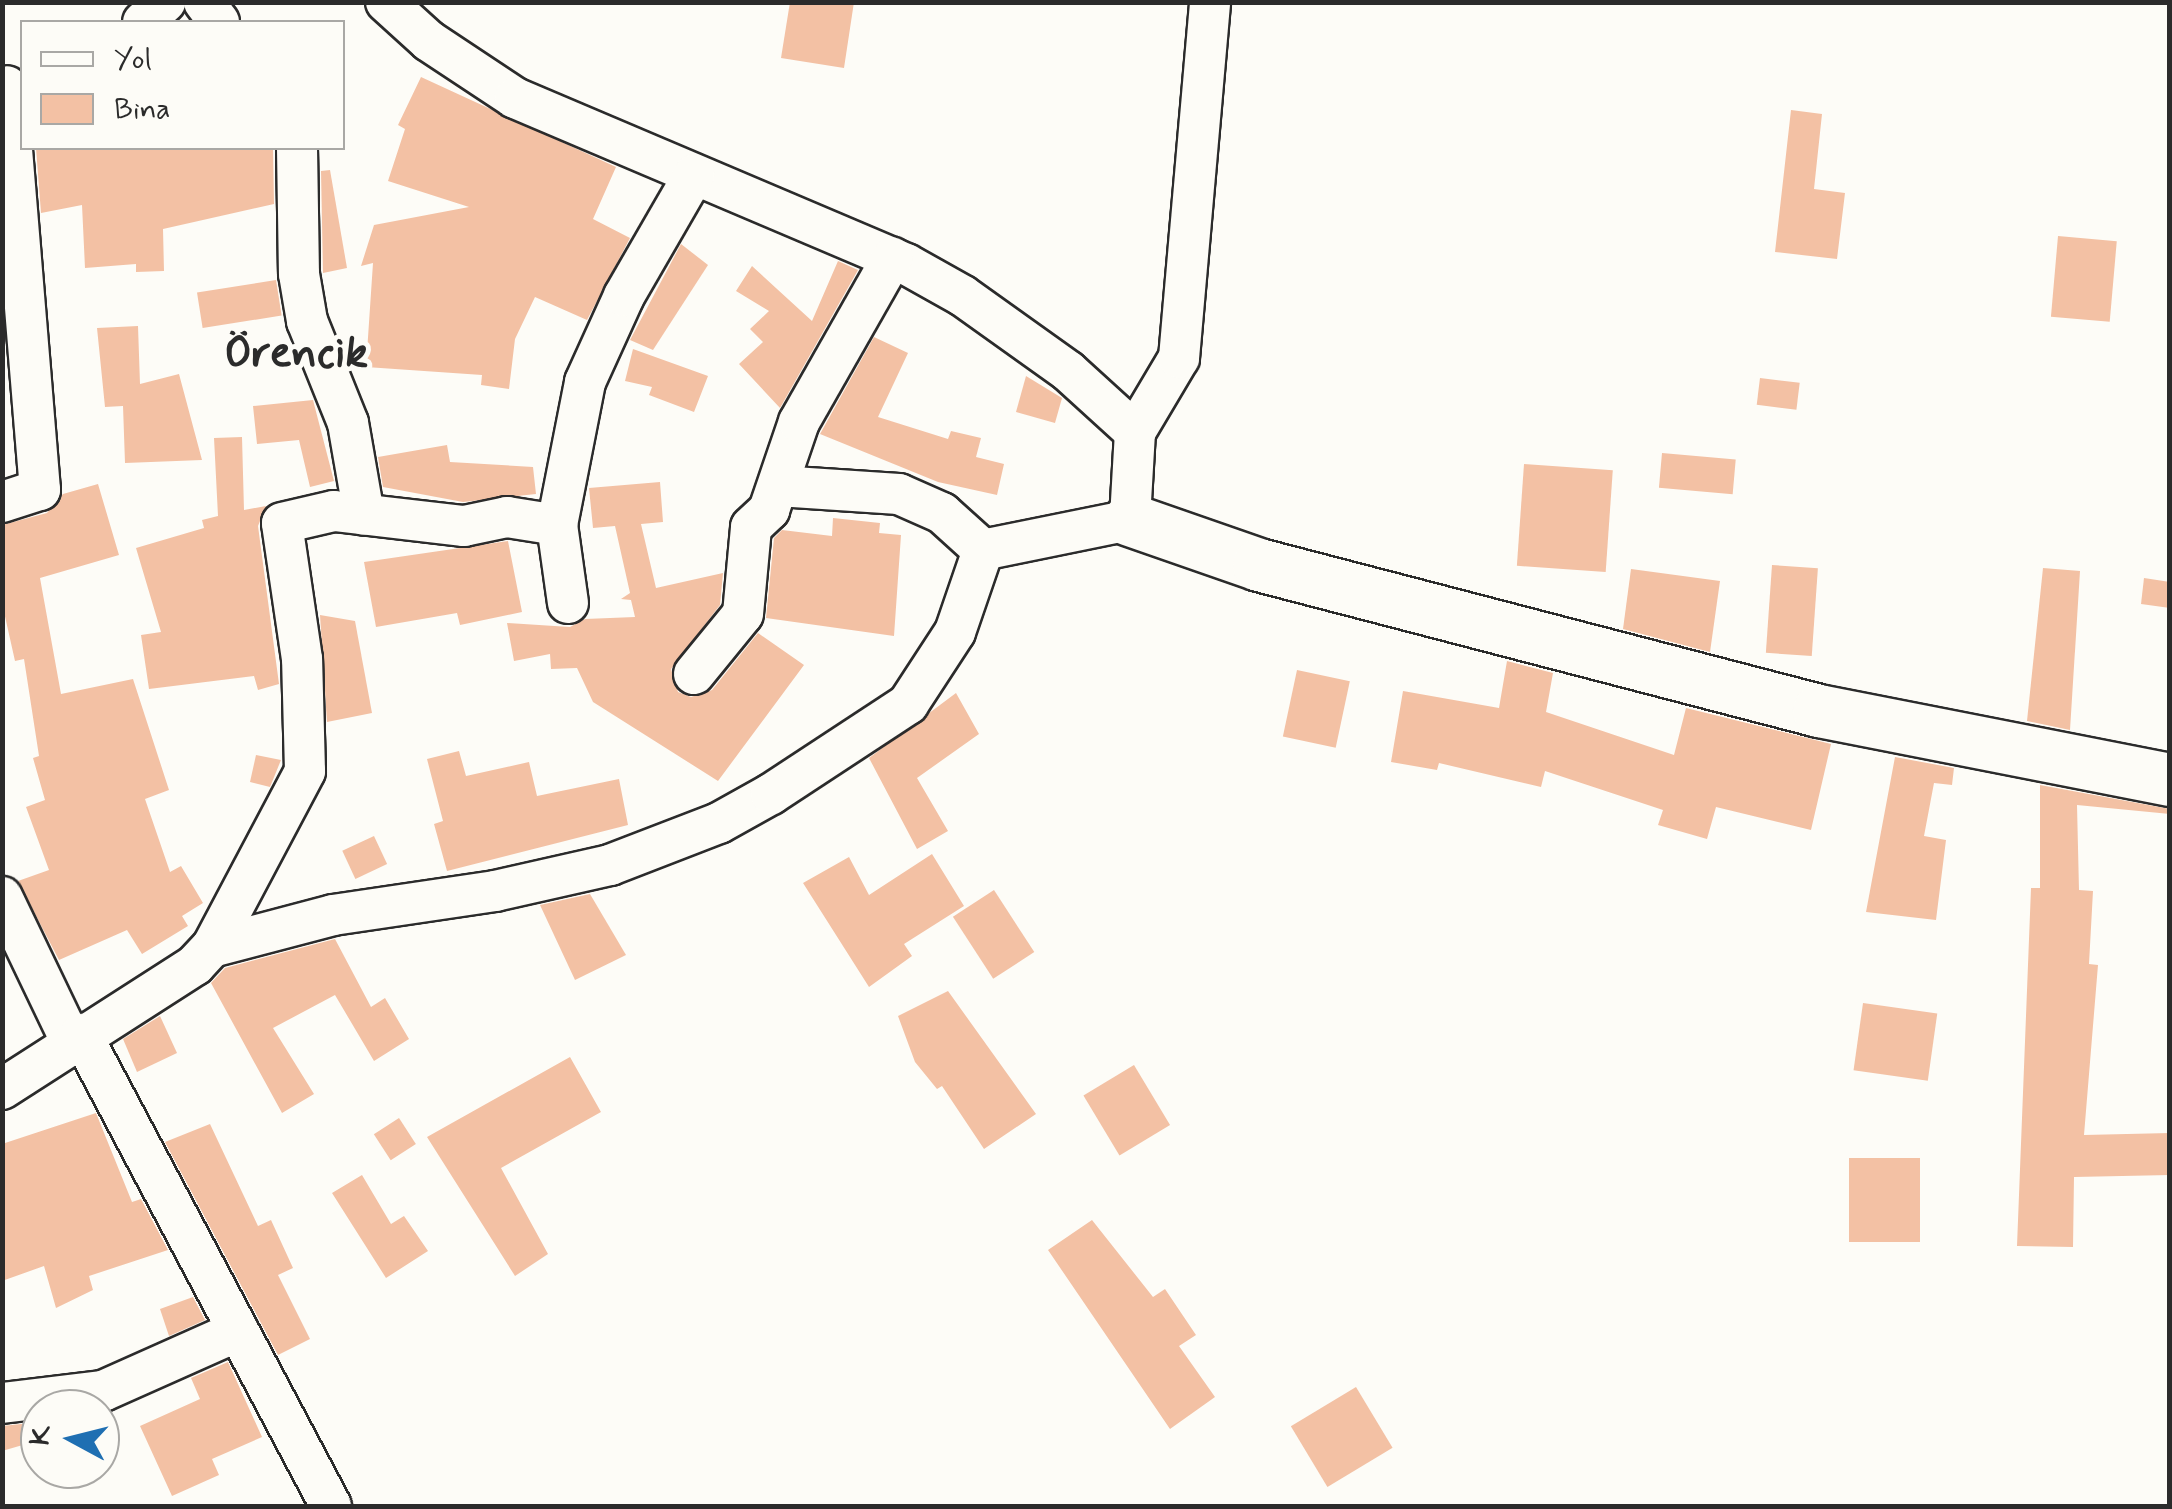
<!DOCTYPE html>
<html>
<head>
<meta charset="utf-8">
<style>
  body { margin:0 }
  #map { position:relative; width:2172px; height:1509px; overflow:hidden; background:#fdfcf7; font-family:Mynerve,sans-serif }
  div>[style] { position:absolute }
  .building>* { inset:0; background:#f3c1a4; transform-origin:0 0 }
  .roads { filter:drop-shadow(2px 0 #2b2b2b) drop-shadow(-2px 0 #2b2b2b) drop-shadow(0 2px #2b2b2b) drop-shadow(0 -2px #2b2b2b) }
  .minor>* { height:40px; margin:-20px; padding:0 20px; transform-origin:20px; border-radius:20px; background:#fdfcf7 }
  .tertiary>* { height:52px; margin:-26px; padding:0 26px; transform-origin:26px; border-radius:26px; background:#fdfcf7 }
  span { translate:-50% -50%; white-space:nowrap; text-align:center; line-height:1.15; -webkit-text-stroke:10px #fdfcf7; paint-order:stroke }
  .quarter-label { font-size:45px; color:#2b2b2b; font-weight:700 }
  .frame { position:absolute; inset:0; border:5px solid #2b2b2b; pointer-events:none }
  .legend { position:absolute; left:20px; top:20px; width:325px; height:130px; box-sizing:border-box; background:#fdfcf7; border:2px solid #a9a8a5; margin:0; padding:12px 18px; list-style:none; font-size:30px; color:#2b2b2b }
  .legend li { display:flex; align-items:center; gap:20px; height:50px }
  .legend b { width:50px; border:2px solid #a9a8a5 }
  .north { position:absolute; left:20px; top:1389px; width:100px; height:100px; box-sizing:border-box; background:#fdfcf7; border:2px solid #a9a8a5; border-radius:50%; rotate:277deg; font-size:28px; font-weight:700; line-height:40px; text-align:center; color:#2b2b2b }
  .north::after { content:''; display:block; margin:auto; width:35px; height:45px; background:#1f6fb2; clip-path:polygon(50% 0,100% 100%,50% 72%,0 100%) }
</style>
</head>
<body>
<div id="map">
  <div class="building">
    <i style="clip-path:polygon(790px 2px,854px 2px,844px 68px,781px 58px)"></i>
    <i style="clip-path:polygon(421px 77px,616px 167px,593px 219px,630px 238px,587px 320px,535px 297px,515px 339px,509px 389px,481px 385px,482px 375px,366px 367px,373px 263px,361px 266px,374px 225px,469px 207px,388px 181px,405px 129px,398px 125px)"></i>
    <i style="clip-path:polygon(1791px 110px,1822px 114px,1814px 189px,1845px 193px,1837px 259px,1775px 252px)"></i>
    <i style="clip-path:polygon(36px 148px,273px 148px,274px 204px,163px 229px,164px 271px,136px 272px,136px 264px,85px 268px,82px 205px,41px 213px)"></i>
    <i style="clip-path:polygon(330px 170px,347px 268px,323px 273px,321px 171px)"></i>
    <i style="left:2058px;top:236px;width:59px;height:81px;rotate:5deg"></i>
    <i style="clip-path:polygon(681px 244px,708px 265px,653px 350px,630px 340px)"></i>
    <i style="clip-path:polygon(838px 261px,858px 270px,780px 408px,739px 364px,763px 342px,750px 329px,769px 311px,736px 291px,752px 266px,812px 321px)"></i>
    <i style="left:276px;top:280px;width:36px;height:80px;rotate:81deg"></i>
    <i style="clip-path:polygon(138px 326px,140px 384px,179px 374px,202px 460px,125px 463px,123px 406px,105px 407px,97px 328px)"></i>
    <i style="clip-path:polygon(874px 337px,908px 353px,878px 417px,948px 439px,951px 431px,981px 438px,976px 457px,1004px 464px,997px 495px,938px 482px,820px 434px)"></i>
    <i style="clip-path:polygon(633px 349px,708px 376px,694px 412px,649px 395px,652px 387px,625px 381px)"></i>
    <i style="clip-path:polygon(1026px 376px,1062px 398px,1055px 423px,1016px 412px)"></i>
    <i style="left:1760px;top:378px;width:40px;height:27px;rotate:7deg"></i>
    <i style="clip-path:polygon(313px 400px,334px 481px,310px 487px,299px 440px,257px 444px,253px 406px)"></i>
    <i style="clip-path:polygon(242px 437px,244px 510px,266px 506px,258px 526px,279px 684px,258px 690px,254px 676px,149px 689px,141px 635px,161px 632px,136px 548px,204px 528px,202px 520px,218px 516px,214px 438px)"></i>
    <i style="clip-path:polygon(447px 445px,450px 462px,533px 467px,536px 494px,463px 502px,383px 487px,378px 457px)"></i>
    <i style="left:1662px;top:453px;width:74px;height:35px;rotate:5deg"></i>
    <i style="left:1524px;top:464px;width:89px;height:102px;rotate:4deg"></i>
    <i style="clip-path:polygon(660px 482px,663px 522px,641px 524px,656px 588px,723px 573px,720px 605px,671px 669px,678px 692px,691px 697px,712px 690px,758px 633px,804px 665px,718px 781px,593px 702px,577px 668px,551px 669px,550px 654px,514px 661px,507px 623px,570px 627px,585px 619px,635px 617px,631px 600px,621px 599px,630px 593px,615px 526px,593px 528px,589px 488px)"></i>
    <i style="clip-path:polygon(98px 484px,119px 555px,40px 578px,61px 694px,133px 679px,169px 790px,145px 799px,170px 872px,181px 866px,203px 903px,182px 916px,188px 926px,142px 954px,127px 930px,59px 960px,18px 881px,49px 870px,26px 807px,45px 800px,33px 758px,39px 756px,24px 659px,15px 661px,2px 603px,2px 525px,47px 513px,63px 494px)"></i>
    <i style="clip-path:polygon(833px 518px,880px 523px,879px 533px,901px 535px,894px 636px,766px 618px,774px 538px,782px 530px,832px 536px)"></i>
    <i style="clip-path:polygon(508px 541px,522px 612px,460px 625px,457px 613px,376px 627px,364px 562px)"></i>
    <i style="left:1772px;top:565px;width:46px;height:88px;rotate:4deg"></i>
    <i style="clip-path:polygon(2043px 568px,2080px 571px,2070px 730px,2027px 721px)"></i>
    <i style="clip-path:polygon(1631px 569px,1720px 581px,1710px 652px,1623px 629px)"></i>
    <i style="clip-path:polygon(2144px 578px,2170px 582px,2170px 608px,2141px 604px)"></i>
    <i style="clip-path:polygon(320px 615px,355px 621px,372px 713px,327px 722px)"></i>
    <i style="clip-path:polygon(1507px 661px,1553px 673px,1546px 712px,1674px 755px,1686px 708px,1831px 744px,1811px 830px,1716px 807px,1707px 839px,1658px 825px,1663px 810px,1545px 771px,1541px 787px,1439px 763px,1437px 770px,1391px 762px,1403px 691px,1499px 708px)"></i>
    <i style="left:1297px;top:670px;width:54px;height:68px;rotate:12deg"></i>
    <i style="clip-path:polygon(956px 693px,979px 734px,917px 778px,948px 831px,917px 849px,869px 758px)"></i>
    <i style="clip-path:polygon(459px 751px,466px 776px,529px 762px,537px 796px,619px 779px,628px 825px,447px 871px,434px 824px,443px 821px,427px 759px)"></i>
    <i style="clip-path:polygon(256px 755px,281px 760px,270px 787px,250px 782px)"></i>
    <i style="clip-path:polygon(1895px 757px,1954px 768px,1952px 785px,1934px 783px,1924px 836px,1946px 840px,1936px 920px,1866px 912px)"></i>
    <i style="clip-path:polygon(2040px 785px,2170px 809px,2170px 814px,2077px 805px,2079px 890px,2093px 891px,2089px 964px,2098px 965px,2084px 1135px,2170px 1133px,2170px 1175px,2074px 1177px,2073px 1247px,2017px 1246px,2031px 888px,2040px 888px)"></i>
    <i style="left:374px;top:836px;width:31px;height:35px;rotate:65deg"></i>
    <i style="clip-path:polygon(932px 854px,964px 906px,904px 944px,912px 956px,869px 987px,803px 883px,849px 857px,869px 895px)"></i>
    <i style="left:994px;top:890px;width:74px;height:49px;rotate:57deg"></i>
    <i style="clip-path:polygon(590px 894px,626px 955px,575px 980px,540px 905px)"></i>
    <i style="clip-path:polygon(335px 939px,371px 1007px,385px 998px,409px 1039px,374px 1061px,335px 995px,273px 1028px,314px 1094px,282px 1113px,211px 983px,225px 968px)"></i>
    <i style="clip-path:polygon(948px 991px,1036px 1114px,984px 1149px,942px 1086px,937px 1089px,915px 1062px,898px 1016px)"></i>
    <i style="left:1863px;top:1003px;width:75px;height:68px;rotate:8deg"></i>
    <i style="clip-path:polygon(160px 1016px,177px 1053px,137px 1072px,123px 1039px)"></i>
    <i style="clip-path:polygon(570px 1057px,601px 1112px,501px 1168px,548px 1254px,515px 1276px,427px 1137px)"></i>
    <i style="left:1134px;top:1065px;width:70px;height:59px;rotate:59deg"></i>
    <i style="clip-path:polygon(96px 1113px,132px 1202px,141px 1199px,168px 1250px,89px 1276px,93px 1290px,56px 1308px,44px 1266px,2px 1281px,2px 1144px)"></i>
    <i style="left:399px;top:1118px;width:31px;height:30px;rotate:57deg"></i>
    <i style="clip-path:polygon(210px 1124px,258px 1226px,271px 1220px,293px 1268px,278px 1275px,310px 1339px,278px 1355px,165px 1142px)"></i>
    <i style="left:1849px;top:1158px;width:71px;height:84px"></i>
    <i style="clip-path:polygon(362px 1175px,391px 1224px,404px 1216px,428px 1251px,386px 1278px,332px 1193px)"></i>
    <i style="clip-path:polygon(1092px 1220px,1153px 1297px,1165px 1289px,1196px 1335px,1179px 1346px,1215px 1397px,1170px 1429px,1048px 1250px)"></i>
    <i style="clip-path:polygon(193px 1297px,205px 1320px,169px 1336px,160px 1309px)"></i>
    <i style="clip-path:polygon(228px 1362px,262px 1437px,212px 1459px,219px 1475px,172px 1496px,140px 1426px,200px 1399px,191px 1378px)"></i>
    <i style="left:1356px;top:1387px;width:71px;height:76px;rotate:59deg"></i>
    <i style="clip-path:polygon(40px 1422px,40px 1440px,2px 1451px,2px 1426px)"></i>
  </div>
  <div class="roads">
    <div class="minor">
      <i style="left:204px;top:2px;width:25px;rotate:53deg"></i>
      <i style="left:386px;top:2px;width:58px;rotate:42.2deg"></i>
      <i style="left:429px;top:41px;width:103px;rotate:33.5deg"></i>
      <i style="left:515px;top:98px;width:425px;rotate:23deg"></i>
      <i style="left:906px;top:264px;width:65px;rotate:29.3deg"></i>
      <i style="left:963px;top:296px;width:129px;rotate:35.5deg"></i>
      <i style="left:1068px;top:371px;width:91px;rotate:42.3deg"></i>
      <i style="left:1135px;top:432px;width:88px;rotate:93.3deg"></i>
      <i style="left:1130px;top:520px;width:150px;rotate:168.5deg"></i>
      <i style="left:143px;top:22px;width:30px;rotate:-42deg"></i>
      <i style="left:297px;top:148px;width:126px;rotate:89.1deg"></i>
      <i style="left:299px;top:274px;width:48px;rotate:80.3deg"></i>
      <i style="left:307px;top:321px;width:110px;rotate:68.1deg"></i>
      <i style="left:348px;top:423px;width:93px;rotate:80.1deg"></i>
      <i style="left:1135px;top:432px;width:86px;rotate:-59.3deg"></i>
      <i style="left:1179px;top:358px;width:357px;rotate:-85deg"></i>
      <i style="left:778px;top:486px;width:121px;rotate:3.8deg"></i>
      <i style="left:899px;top:494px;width:47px;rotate:23.8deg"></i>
      <i style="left:942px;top:513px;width:55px;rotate:42.1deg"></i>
      <i style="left:2px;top:502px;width:40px;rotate:-18deg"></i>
      <i style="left:40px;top:490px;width:405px;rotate:-94.7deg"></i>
      <i style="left:568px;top:603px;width:79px;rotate:-98deg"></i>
      <i style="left:557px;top:525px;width:146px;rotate:-78.9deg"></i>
      <i style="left:585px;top:382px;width:94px;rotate:-65.6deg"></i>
      <i style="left:624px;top:296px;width:140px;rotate:-60deg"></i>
      <i style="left:694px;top:674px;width:77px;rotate:-50.8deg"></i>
      <i style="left:743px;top:614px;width:87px;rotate:-84.7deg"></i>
      <i style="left:751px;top:527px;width:25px;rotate:-43deg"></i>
      <i style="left:769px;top:510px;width:93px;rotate:-71.2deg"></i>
      <i style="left:799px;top:422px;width:189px;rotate:-60.4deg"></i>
      <i style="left:2px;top:897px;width:160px;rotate:64.4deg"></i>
      <i style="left:212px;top:947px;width:199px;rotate:-62.1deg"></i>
      <i style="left:305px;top:771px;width:112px;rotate:-91.5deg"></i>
      <i style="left:302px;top:659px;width:137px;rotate:-98.4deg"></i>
      <i style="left:282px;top:523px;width:53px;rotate:-13deg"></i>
      <i style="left:334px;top:511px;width:131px;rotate:6.6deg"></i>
      <i style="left:464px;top:526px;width:44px;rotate:-11.8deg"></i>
      <i style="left:507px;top:517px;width:51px;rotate:9.1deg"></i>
      <i style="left:81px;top:1034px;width:534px;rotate:62.09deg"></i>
      <i style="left:2px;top:1089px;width:229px;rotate:-32.7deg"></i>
      <i style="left:195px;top:965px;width:25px;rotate:-47deg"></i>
      <i style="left:212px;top:947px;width:125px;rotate:-14.8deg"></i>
      <i style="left:333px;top:915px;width:164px;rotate:-8.4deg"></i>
      <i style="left:495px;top:891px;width:118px;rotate:-12.7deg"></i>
      <i style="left:610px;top:865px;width:117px;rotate:-21.1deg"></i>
      <i style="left:719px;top:823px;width:60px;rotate:-29.1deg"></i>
      <i style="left:771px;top:794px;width:164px;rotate:-33.3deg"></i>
      <i style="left:908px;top:704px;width:86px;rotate:-56.9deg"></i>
      <i style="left:955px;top:632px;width:87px;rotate:-71.1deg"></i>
      <i style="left:2px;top:1403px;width:102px;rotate:-6.8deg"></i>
      <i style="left:103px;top:1391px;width:148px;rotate:-24deg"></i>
    </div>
    <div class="tertiary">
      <i style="left:1130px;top:520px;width:137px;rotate:19.2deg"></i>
      <i style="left:1259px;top:565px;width:579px;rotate:14.61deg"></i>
      <i style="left:1819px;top:711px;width:358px;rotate:11.1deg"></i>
    </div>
  </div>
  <div class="quarter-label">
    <span style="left:296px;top:354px">Örencik</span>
  </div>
  <div class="frame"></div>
  <ul class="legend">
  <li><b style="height:12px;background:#fdfcf7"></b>Yol</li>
  <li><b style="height:28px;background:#f3c1a4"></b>Bina</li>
  </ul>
  <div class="north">K</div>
</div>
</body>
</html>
